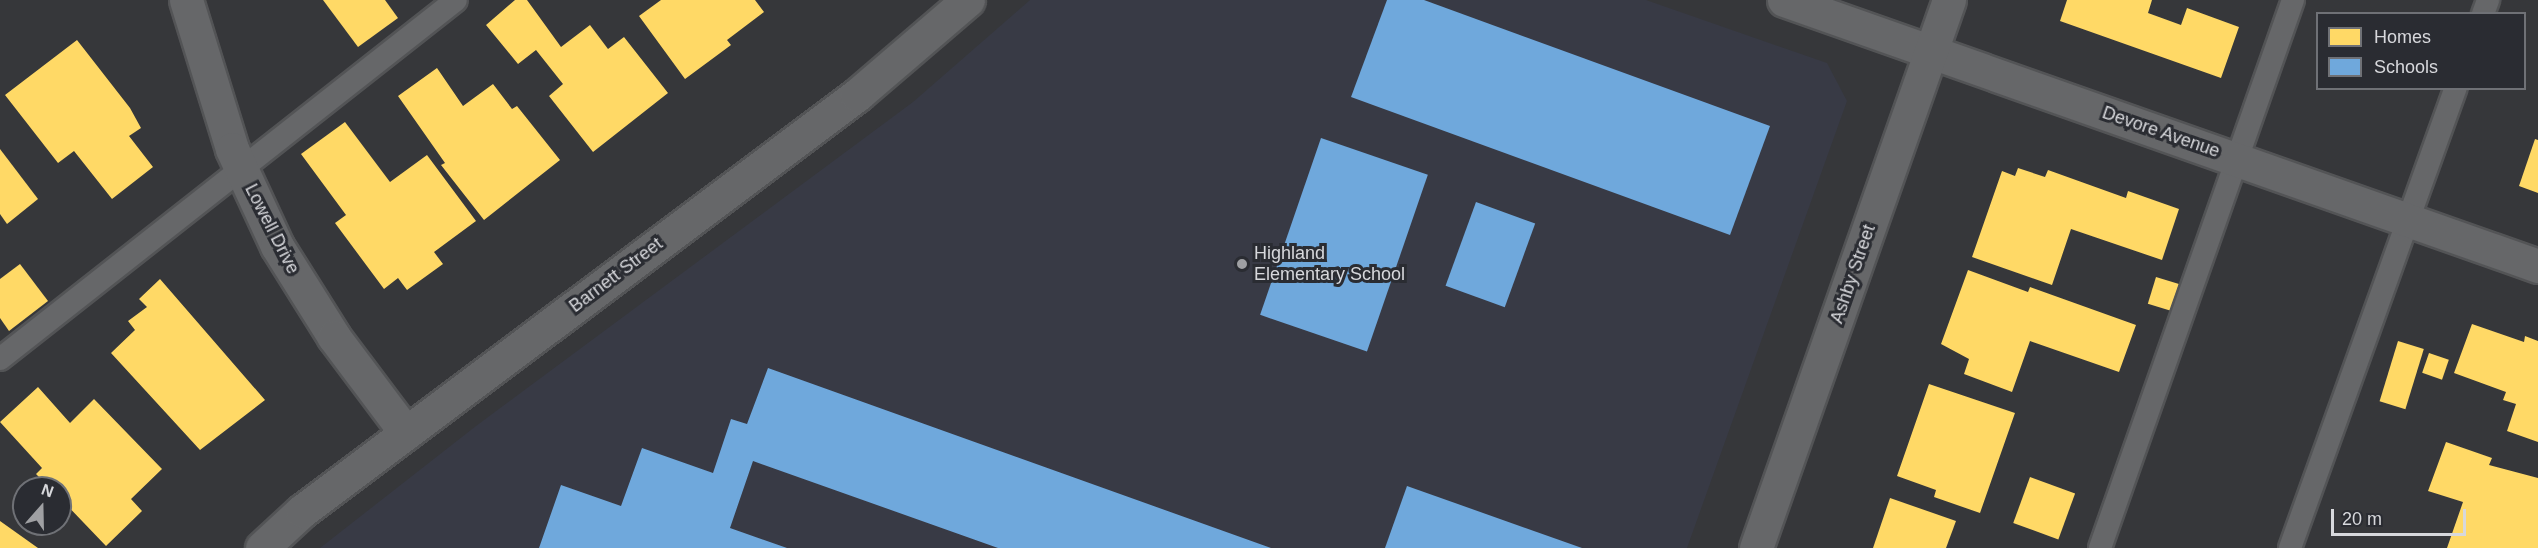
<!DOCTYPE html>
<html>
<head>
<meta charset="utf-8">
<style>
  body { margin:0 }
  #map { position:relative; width:2538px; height:548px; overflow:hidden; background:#36373a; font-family:Helvetica,sans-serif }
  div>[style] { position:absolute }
  .built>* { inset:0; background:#383a45 }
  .homes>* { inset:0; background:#ffd966; transform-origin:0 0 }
  .schools>* { inset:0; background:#6fa8dc; transform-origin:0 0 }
  .roads { filter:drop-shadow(2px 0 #535456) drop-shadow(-2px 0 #535456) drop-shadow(0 2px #535456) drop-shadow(0 -2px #535456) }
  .service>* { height:22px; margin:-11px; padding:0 11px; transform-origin:11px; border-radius:11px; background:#666769 }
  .minor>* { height:33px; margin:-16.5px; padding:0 16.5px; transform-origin:16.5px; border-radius:16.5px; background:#666769 }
  .dots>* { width:16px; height:16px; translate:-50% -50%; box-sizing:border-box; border:3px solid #2a2c32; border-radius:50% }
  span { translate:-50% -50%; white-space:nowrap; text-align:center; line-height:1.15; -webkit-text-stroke:6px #2a2c32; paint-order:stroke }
  .street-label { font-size:18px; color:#d7d8dc }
  .poi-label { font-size:18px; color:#d7d8dc }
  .left { translate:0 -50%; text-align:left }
  .legend { position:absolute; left:2316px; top:12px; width:210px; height:78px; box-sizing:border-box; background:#2a2c32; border:2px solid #6f7176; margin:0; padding:8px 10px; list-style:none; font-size:18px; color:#d7d8dc }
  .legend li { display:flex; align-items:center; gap:12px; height:30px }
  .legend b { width:30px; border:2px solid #6f7176 }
  .north { position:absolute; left:12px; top:476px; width:60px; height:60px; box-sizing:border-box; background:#2a2c32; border:2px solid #6f7176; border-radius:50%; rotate:20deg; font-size:16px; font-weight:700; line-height:24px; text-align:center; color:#d7d8dc }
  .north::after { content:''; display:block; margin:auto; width:21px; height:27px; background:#9fa0a3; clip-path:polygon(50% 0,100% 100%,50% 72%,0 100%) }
  .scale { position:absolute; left:2331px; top:509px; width:135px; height:27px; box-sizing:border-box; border:3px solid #d7d8dc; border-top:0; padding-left:8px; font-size:18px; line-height:21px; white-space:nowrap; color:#d7d8dc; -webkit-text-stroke:4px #2a2c32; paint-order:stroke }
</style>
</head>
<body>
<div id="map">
  <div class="built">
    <i style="clip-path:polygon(1030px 0,1646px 0,1827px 63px,1847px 101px,1687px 548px,320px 548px,476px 426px,913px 102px)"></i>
  </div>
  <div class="homes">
    <i style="clip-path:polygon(323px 0,385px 0,398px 18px,358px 47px)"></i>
    <i style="clip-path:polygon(515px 0,527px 0,561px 47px,590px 25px,608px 49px,624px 37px,668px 93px,593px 152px,549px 96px,563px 84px,536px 50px,518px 64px,486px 25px)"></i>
    <i style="clip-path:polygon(661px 0,755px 0,764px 12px,727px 40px,731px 45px,685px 79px,639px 16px)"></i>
    <i style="clip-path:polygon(2067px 0,2152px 0,2148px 13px,2181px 25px,2187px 8px,2239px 27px,2221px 78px,2060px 21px)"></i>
    <i style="clip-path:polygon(77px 40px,130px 108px,141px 128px,129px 136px,153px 167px,112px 199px,74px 151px,58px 163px,5px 95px)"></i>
    <i style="clip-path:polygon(437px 68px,463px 106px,493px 84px,512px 109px,517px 106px,560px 160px,484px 220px,441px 165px,445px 163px,398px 96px)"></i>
    <i style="clip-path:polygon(345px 122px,390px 182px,427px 155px,476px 221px,434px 252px,443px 264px,407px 290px,398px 278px,384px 289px,335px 223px,346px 215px,301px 154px)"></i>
    <i style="clip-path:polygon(2535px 139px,2538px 140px,2538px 193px,2519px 186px)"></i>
    <i style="clip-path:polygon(0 149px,38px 199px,7px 224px,0 214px)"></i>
    <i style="clip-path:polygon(2018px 168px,2045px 177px,2048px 170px,2126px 198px,2128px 191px,2179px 209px,2162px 260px,2071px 229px,2052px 285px,1972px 257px,2002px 171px,2015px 176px)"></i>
    <i style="clip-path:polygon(20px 264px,48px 301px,9px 331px,0 318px,0 279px)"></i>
    <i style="clip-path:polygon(1968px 270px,2028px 292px,2030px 287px,2136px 325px,2119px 372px,2030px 341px,2012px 392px,1964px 374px,1969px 359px,1941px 344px)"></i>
    <i style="left:2156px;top:277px;width:24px;height:28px;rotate:17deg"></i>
    <i style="clip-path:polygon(160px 279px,265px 400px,200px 450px,111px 353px,135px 330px,128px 321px,147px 307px,139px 299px)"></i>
    <i style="clip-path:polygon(2472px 324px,2524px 342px,2525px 336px,2538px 341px,2538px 442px,2507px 431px,2516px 404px,2503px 400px,2506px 392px,2454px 373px)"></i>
    <i style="left:2398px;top:341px;width:27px;height:63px;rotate:17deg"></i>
    <i style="left:2429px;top:353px;width:21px;height:21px;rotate:19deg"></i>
    <i style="clip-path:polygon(1929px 384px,2015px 413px,1980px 513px,1934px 497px,1936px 490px,1897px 476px)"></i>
    <i style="clip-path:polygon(38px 387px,70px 423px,94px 399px,162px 469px,131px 499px,142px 511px,106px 546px,60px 498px,60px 488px,50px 488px,36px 474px,42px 468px,0 422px)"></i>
    <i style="clip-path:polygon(2446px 442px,2492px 458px,2489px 465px,2538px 478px,2538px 548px,2447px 548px,2463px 502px,2428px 491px)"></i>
    <i style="left:2030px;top:477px;width:48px;height:49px;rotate:20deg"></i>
    <i style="clip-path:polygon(1890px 498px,1956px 521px,1946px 548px,1873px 548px)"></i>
    <i style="clip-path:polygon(0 521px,38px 548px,0 548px)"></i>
  </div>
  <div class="schools">
    <i style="clip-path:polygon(1387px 0,1424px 0,1770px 126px,1730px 235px,1351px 97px)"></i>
    <i style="left:1321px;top:138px;width:113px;height:187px;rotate:19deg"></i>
    <i style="left:1476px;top:202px;width:63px;height:89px;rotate:20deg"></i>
    <i style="clip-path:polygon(768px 368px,1271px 548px,998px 548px,753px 461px,730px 528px,787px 548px,539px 548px,561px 485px,621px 506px,642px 448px,713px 473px,731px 419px,747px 424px)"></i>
    <i style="clip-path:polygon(1407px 486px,1582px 548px,1385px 548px)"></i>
  </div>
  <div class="roads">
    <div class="service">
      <i style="left:2483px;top:14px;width:15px;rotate:-70deg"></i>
      <i style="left:0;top:359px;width:580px;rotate:-38.21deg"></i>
      <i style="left:2100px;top:548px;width:581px;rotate:-70.6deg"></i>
      <i style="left:2290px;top:548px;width:489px;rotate:-70.2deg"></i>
    </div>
    <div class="minor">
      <i style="left:186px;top:0;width:156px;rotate:72.8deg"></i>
      <i style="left:232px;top:149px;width:107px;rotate:65.1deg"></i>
      <i style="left:277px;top:246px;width:107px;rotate:57.9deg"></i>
      <i style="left:334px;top:337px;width:120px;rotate:53.1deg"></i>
      <i style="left:1784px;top:0;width:800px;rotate:19.43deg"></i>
      <i style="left:262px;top:548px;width:54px;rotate:-42.8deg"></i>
      <i style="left:302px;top:511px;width:694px;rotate:-36.85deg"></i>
      <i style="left:857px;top:95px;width:146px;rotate:-40.6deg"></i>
      <i style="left:1756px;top:548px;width:581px;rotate:-70.6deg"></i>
    </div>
  </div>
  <div class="dots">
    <i style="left:1242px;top:264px;background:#9fa0a3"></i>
  </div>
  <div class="street-label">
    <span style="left:2161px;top:132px;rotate:19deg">Devore Avenue</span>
    <span style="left:272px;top:229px;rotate:63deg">Lowell Drive</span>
    <span style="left:1853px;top:274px;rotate:-71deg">Ashby Street</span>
    <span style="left:616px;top:275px;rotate:-37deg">Barnett Street</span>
  </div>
  <div class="poi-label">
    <span class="left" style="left:1254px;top:264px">Highland<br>Elementary School</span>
  </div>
  <ul class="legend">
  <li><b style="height:16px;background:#ffd966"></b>Homes</li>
  <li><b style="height:16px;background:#6fa8dc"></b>Schools</li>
  </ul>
  <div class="north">N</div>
  <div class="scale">20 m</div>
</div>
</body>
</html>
